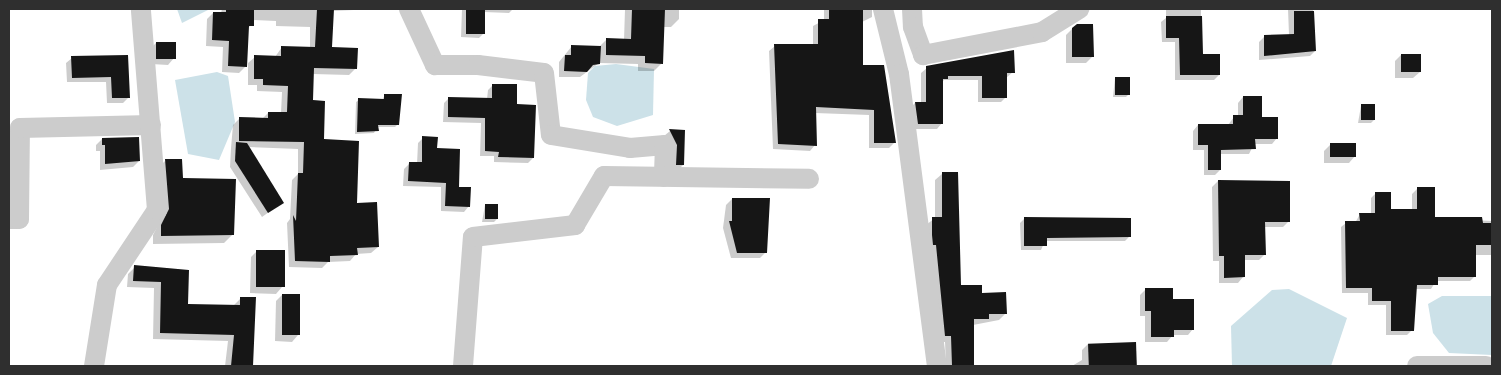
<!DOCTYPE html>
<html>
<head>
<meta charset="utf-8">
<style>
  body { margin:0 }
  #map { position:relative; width:1501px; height:375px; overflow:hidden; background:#fff; font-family:Manrope,sans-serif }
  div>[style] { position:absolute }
  .water>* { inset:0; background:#cce1e8 }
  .shadow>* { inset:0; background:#0003 }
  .building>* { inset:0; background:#161616; transform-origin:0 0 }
  .minor>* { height:20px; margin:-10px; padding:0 10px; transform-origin:10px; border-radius:10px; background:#ccc }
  span { translate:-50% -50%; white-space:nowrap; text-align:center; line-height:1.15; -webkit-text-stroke:5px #fff; paint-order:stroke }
  .frame { position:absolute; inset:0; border:10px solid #2f2f2f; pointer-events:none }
</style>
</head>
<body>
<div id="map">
  <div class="water">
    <i style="clip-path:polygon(177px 9px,210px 9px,182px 23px)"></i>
    <i style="clip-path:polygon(616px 64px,654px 69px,653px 115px,617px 126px,593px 117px,586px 100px,588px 73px,595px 66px)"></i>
    <i style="clip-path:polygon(217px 72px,228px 76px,235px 122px,219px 160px,188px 154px,175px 80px)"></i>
    <i style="clip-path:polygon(1289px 289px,1347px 318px,1331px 366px,1232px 366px,1231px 326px,1272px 290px)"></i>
    <i style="clip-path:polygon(1442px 296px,1492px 296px,1492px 355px,1449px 353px,1433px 333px,1428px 304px)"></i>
  </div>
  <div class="shadow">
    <i style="clip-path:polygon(222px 9px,375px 9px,332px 11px,331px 49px,356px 68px,349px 75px,313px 74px,312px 102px,323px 141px,378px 247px,371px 253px,356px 254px,350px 261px,328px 262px,322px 268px,289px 267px,287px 223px,290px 219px,292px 180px,298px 174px,298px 149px,248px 147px,283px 202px,262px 217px,230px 167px,231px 148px,233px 125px,240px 118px,262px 119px,268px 113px,281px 113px,282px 92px,257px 91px,257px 85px,248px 85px,248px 63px,255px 57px,275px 57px,282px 47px,310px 48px,310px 27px,276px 26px,276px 21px,253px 20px,247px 31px,246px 66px,239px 73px,222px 72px,223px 47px,206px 46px,207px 19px,213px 13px,221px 13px)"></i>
    <i style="clip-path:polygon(462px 9px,513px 9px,509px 13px,484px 12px,483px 34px,479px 38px,461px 37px)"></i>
    <i style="clip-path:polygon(625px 9px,679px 9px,679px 19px,671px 27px,663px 27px,662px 63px,654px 71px,638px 71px,638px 64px,599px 63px,580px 77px,559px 77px,559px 62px,572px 46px,599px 47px,607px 39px,624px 40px)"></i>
    <i style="clip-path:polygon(824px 9px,872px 9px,872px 17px,862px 22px,862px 66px,895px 142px,889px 148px,869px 148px,869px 115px,815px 113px,815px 145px,810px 151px,773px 149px,769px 51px,775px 46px,813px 45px,813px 26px,824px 20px)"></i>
    <i style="clip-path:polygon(1166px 9px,1201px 9px,1201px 56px,1219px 75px,1214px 80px,1175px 80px,1175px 42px,1162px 42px,1161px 22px,1166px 18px)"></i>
    <i style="clip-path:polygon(1288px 9px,1313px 9px,1315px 51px,1310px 56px,1259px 60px,1259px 42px,1264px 37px,1289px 35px)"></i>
    <i style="clip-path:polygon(1072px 29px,1092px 57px,1086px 63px,1066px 63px,1066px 35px)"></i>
    <i style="clip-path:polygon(156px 43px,174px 43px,174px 58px,168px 65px,151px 64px,150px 49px)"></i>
    <i style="clip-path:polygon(1401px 55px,1420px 72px,1413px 78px,1395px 78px,1395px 61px)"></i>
    <i style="clip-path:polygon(127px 57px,129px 97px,123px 103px,107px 103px,106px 82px,67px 82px,66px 63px,72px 58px)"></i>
    <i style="clip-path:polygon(927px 68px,1013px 72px,1006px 78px,1006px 97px,1001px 102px,978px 102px,978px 80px,944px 80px,941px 83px,942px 123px,937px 129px,913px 129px,910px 108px,915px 103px,921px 103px,921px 73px)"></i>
    <i style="clip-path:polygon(1115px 78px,1129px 94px,1126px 97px,1113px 97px)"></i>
    <i style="clip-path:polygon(493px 85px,515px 105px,533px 158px,528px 163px,494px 162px,494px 156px,480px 156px,481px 123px,443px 122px,444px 103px,449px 98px,487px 99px,488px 90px)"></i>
    <i style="clip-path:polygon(385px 95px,398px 124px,395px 127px,377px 127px,374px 133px,355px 134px,356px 102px,359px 100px,382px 100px)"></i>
    <i style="clip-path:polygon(1243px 97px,1277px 138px,1272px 144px,1254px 144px,1249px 154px,1220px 154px,1220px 170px,1215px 175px,1204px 175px,1204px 150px,1193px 150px,1193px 131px,1198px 125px,1228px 125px,1234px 117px,1238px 116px,1238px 103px)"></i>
    <i style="clip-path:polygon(1361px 106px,1374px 120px,1371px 123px,1358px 123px)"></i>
    <i style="clip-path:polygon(670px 131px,684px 131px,683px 165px,677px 171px,671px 171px,664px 136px)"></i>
    <i style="clip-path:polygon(423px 138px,436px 149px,469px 206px,464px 212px,441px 211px,441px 187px,403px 186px,404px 169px,409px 164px,417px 164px,418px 143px)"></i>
    <i style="clip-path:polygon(102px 139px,139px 161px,133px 167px,100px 170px,100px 151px,96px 151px,96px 145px)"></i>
    <i style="clip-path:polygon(1330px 145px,1355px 156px,1349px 163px,1324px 163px,1324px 151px)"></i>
    <i style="clip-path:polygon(165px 161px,233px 234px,224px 243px,153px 244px,153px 235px,161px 219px,157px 169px)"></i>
    <i style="clip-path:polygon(942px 174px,959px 286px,981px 294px,1005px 314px,999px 320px,973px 325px,974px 366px,946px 366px,945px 342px,939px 342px,926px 225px,935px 218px,935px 180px)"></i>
    <i style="clip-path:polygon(1218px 181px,1289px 221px,1283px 227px,1264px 227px,1265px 254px,1259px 260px,1243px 260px,1243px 277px,1238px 283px,1219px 283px,1219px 261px,1213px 261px,1212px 187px)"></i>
    <i style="clip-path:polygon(1417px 189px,1434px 218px,1492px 221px,1492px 255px,1475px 255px,1475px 276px,1470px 281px,1436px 281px,1431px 289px,1416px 289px,1412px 330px,1407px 335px,1386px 335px,1386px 305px,1368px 305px,1368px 293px,1342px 293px,1341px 227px,1346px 223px,1355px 223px,1360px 214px,1371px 214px,1371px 198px,1376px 193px,1390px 210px,1412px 210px,1412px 194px)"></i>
    <i style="clip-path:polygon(732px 199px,766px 252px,760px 258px,731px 258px,723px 228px,726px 205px)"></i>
    <i style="clip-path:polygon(485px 205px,497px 219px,494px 222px,482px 222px)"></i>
    <i style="clip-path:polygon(1025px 218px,1129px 237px,1125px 241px,1045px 241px,1041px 250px,1021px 250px,1020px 223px)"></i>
    <i style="clip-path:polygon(257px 251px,282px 287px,276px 294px,250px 293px,251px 257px)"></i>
    <i style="clip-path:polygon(135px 267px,188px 271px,187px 305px,234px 305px,241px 298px,255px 299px,251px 366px,225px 366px,228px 341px,153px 339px,154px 288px,127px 287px,128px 274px)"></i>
    <i style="clip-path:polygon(1145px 290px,1172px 300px,1193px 329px,1188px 335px,1173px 335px,1167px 342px,1145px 342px,1145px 316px,1140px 316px,1140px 295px)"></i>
    <i style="clip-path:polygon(282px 295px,298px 335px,292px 342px,275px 341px,276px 301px)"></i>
    <i style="clip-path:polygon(1088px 344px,1136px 364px,1072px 366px,1082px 360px,1082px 350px)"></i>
  </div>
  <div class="building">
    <i style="clip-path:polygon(226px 9px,254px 9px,254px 26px,249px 26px,247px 67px,228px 66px,229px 41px,212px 40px,213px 12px,226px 12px)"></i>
    <i style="clip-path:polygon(317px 9px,334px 9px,332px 47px,358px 48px,357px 69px,314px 68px,313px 100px,325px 101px,324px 139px,359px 141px,357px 203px,377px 202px,379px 247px,357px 248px,358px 255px,330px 256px,330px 262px,295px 261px,293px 215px,296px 221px,298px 173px,303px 173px,304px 142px,239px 141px,239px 117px,268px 118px,268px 112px,287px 112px,288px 86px,263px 85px,263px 79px,254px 79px,254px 55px,281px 56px,281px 46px,315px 47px)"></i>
    <i style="left:466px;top:9px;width:19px;height:25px"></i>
    <i style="clip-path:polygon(632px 9px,665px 9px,663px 64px,645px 63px,645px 56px,606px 55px,606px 38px,631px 39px)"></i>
    <i style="clip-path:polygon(829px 9px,863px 9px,863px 65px,884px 65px,896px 143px,874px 143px,874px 110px,816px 107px,817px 146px,778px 144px,774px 44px,818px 44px,818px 19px,829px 19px)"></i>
    <i style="clip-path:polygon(1294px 11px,1314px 11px,1316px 51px,1264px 56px,1264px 35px,1294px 34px)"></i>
    <i style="clip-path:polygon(1166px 16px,1202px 16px,1203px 54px,1220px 54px,1220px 75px,1180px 75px,1179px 38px,1166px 38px)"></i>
    <i style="clip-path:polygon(1077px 24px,1093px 24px,1094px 57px,1072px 57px,1072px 28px)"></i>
    <i style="left:156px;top:42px;width:20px;height:17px"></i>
    <i style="clip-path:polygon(571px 45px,601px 46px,600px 64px,593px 65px,587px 72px,564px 71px,565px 55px,571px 55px)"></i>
    <i style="clip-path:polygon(1014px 50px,1015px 73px,1007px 73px,1007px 98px,982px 98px,982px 76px,948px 76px,948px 79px,943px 79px,943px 124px,918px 124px,915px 102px,926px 102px,926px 66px)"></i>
    <i style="left:1401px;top:54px;width:20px;height:18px"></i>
    <i style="clip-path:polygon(128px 55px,130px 98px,112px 98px,111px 77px,72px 78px,71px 56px)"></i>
    <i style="left:1115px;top:77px;width:15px;height:18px"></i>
    <i style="clip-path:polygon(492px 84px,517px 84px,517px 104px,536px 105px,534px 158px,498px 157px,499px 152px,485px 151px,485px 118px,448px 117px,448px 97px,492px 98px)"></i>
    <i style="clip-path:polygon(384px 94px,402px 94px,399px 125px,378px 125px,379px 131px,357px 132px,358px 98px,384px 99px)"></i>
    <i style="clip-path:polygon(1243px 96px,1262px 96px,1262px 117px,1278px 117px,1278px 139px,1255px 139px,1256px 149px,1221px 150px,1221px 170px,1208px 170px,1208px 145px,1198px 145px,1198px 124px,1233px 124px,1233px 115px,1243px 115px)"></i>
    <i style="left:1375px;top:104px;width:16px;height:14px;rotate:90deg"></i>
    <i style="clip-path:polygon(669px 129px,685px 130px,684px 165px,676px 165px,677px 145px)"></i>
    <i style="clip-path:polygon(422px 136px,438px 137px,437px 148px,460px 149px,459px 187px,471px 187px,470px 207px,445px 206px,446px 183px,408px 181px,409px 162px,422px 162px)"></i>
    <i style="clip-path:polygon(139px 137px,140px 161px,105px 164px,105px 145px,102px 145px,102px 138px)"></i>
    <i style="clip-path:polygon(236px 142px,247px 143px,284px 203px,268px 213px,235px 161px)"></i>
    <i style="left:1356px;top:143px;width:14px;height:26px;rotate:90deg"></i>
    <i style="clip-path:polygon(165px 159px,182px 159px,183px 178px,236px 179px,234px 235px,161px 236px,161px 225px,169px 209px)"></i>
    <i style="clip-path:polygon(942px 172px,958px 172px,961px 285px,982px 285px,982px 293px,1006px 292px,1007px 314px,989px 314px,989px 319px,974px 319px,974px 366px,952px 366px,951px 336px,945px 336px,936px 245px,933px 245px,932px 235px,932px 217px,942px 217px)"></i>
    <i style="clip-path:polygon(1218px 180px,1290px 181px,1290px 222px,1265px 222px,1266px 255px,1245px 255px,1245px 277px,1224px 278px,1224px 256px,1219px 256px)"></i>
    <i style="clip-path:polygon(1417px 187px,1435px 187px,1435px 217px,1482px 217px,1483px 223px,1492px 223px,1492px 245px,1476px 245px,1476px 277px,1438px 277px,1438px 285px,1417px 285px,1414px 331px,1391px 331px,1391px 301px,1372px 301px,1372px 288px,1346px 288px,1345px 221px,1360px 221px,1359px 213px,1375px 213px,1375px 192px,1391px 192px,1391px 209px,1417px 209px)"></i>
    <i style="clip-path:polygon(732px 198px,770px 198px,767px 253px,737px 253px,729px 221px,732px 221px)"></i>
    <i style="left:485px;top:204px;width:13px;height:15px"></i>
    <i style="clip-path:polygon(1024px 217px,1131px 218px,1131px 237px,1047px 238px,1047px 246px,1024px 246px)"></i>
    <i style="left:256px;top:250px;width:29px;height:37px"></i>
    <i style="clip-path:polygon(134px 265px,189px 270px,188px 304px,240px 305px,240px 297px,256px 297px,253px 366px,231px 366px,234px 335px,160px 333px,161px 282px,133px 281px)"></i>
    <i style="clip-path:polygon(1145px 288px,1173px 288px,1173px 299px,1194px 299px,1194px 330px,1174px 330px,1174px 337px,1151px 337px,1151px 311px,1145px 311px)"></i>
    <i style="left:282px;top:294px;width:18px;height:41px"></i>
    <i style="left:1136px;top:342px;width:23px;height:48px;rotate:88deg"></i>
  </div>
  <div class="minor">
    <i style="left:409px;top:9px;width:62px;rotate:65.1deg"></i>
    <i style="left:435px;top:65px;width:43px"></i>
    <i style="left:478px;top:65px;width:66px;rotate:6.9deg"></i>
    <i style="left:544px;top:73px;width:62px;rotate:83.6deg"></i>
    <i style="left:551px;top:135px;width:80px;rotate:9.3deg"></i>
    <i style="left:630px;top:148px;width:35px;rotate:-5deg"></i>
    <i style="left:665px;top:145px;width:32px;rotate:92deg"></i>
    <i style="left:883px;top:9px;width:67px;rotate:76.2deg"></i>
    <i style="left:899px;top:74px;width:294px;rotate:82.6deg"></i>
    <i style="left:912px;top:9px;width:18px;rotate:87deg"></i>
    <i style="left:913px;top:27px;width:30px;rotate:70deg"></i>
    <i style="left:923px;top:55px;width:121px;rotate:-10.9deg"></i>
    <i style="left:1042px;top:32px;width:44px;rotate:-31.9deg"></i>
    <i style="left:9px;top:219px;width:10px"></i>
    <i style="left:19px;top:219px;width:91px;rotate:-89.4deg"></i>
    <i style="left:20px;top:128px;width:131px;rotate:-1.3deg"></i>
    <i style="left:94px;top:366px;width:82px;rotate:-80.9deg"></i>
    <i style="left:107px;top:285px;width:90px;rotate:-56.3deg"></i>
    <i style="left:157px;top:210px;width:202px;rotate:-94.6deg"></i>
    <i style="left:463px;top:366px;width:129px;rotate:-85.6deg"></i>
    <i style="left:473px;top:237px;width:103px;rotate:-6.7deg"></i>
    <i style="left:575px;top:225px;width:57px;rotate:-59.4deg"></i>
    <i style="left:604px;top:176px;width:205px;rotate:0.8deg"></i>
    <i style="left:1417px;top:366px;width:69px"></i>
  </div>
  <div class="frame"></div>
</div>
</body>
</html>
